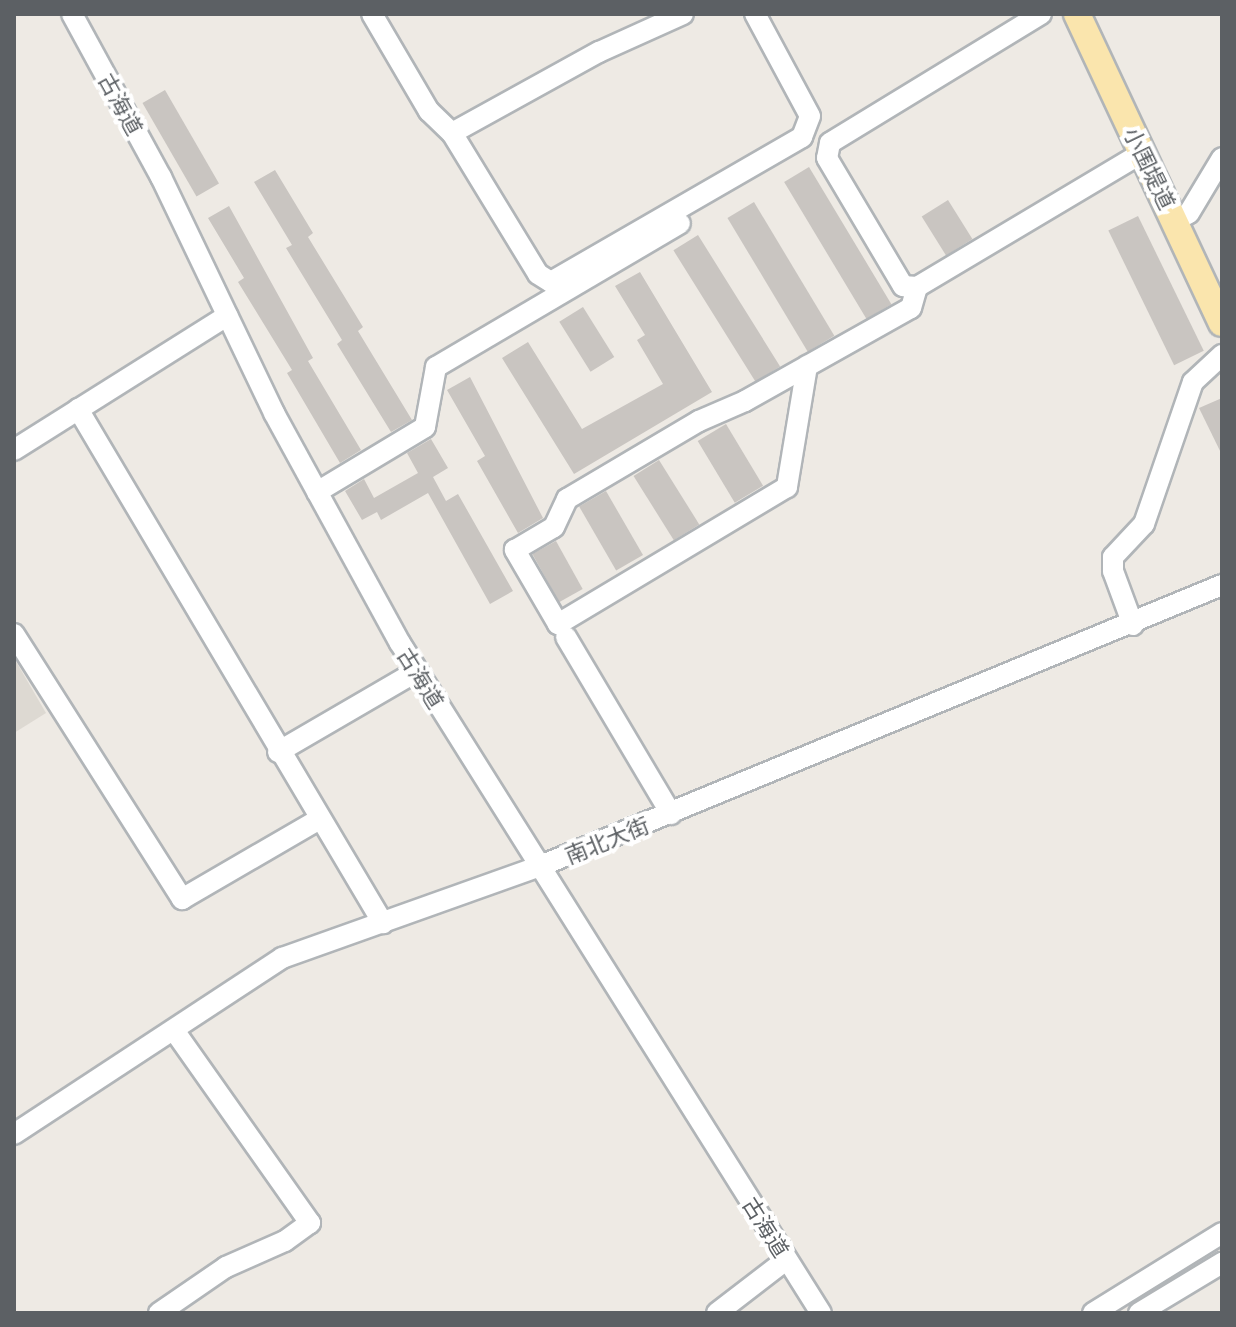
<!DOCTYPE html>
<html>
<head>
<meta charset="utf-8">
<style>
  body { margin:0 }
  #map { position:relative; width:1236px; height:1327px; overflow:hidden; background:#eeeae4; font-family:Ubuntu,"Noto Sans SC",sans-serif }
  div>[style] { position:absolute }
  .education>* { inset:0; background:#ddd9d2 }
  .building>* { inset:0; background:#c9c5c1; transform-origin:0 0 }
  .roads { filter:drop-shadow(2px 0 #b1b5b8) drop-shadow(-2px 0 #b1b5b8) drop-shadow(0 2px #b1b5b8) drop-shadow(0 -2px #b1b5b8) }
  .minor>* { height:20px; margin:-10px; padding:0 10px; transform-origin:10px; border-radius:10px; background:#fff }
  .major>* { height:26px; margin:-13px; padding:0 13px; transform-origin:13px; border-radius:13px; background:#fae5ad }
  span { translate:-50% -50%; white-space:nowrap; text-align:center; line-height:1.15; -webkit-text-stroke:8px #fff; paint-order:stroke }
  .street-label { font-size:22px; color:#5c6064 }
  .frame { position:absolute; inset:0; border:16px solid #5c6064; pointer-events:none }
</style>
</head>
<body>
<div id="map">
  <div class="education">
    <i style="clip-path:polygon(14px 658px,46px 713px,14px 733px)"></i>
  </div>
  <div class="building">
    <i style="left:165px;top:90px;width:108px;height:26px;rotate:60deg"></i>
    <i style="left:809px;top:167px;width:160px;height:29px;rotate:59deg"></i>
    <i style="clip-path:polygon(275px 170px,313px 233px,308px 237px,363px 327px,358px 331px,412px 420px,391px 432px,337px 344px,342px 340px,286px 248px,292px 245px,254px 182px)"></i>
    <i style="left:948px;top:200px;width:46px;height:31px;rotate:58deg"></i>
    <i style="left:754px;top:202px;width:156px;height:31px;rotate:59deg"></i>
    <i style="clip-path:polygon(229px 206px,313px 358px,308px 361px,361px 450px,340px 463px,287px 373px,292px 370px,238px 282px,244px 278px,208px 218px)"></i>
    <i style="left:1138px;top:216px;width:150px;height:33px;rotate:64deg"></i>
    <i style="left:698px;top:235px;width:155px;height:29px;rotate:58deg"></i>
    <i style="clip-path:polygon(640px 272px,712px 392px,574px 474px,502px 358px,528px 342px,582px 429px,663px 384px,637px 340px,645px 335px,615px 286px)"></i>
    <i style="left:583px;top:307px;width:59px;height:28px;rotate:58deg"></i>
    <i style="clip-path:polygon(470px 377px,543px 518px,518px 533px,477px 461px,485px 456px,447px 390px)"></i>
    <i style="clip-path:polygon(1222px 398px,1222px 455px,1199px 408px)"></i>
    <i style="left:726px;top:424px;width:72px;height:33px;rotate:59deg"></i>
    <i style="clip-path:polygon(431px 439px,448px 468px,433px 477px,446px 501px,458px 494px,513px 591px,490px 604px,428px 493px,381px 520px,377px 512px,362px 520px,345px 491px,364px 479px,374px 498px,418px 473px,407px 453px)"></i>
    <i style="left:659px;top:460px;width:76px;height:30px;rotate:58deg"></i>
    <i style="left:606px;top:491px;width:74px;height:31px;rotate:60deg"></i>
    <i style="left:556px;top:541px;width:55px;height:27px;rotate:61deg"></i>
  </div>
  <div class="roads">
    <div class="minor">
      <i style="left:72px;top:14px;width:186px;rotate:61.4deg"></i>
      <i style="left:161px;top:177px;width:262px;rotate:64.4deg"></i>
      <i style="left:274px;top:413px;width:262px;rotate:61.3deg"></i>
      <i style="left:400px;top:643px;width:791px;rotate:57.86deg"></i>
      <i style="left:372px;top:14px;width:113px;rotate:59.6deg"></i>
      <i style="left:429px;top:111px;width:32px;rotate:44deg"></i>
      <i style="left:452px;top:133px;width:165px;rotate:58.6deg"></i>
      <i style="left:538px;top:274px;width:15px;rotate:32deg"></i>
      <i style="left:551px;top:282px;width:290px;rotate:-30deg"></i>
      <i style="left:802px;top:137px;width:22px;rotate:-69deg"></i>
      <i style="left:810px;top:116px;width:116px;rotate:-118.3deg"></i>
      <i style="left:1041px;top:14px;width:247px;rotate:148.6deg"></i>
      <i style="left:830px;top:143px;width:15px;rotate:101deg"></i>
      <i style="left:827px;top:158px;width:149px;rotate:59.3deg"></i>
      <i style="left:903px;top:286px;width:14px;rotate:4deg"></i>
      <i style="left:917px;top:287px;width:262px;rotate:-30.8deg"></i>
      <i style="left:452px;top:133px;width:168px;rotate:-28.9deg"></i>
      <i style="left:599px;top:52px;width:92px;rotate:-24.3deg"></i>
      <i style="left:1175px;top:221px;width:16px;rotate:-30deg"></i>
      <i style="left:1189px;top:213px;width:64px;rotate:-59deg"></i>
      <i style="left:807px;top:366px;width:123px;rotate:99.4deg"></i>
      <i style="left:787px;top:487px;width:267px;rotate:149.1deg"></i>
      <i style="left:558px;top:624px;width:86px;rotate:-120.2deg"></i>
      <i style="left:515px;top:550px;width:45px;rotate:-30.5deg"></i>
      <i style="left:554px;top:527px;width:31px;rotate:-65deg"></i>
      <i style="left:567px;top:499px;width:153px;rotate:-30.6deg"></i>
      <i style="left:699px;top:421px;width:50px;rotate:-23.5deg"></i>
      <i style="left:745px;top:401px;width:190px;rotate:-29.3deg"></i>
      <i style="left:911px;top:308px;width:22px;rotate:-74deg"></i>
      <i style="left:78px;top:409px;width:598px;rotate:59.32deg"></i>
      <i style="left:14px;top:450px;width:252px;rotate:-32.2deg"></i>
      <i style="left:317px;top:492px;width:126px;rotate:-31deg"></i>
      <i style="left:425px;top:427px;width:61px;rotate:-79.6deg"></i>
      <i style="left:436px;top:367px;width:283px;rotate:-30.5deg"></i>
      <i style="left:1133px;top:625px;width:58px;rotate:-110.3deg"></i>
      <i style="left:1113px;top:571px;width:14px;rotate:-90deg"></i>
      <i style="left:1113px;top:557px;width:45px;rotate:-46.8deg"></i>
      <i style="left:1144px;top:524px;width:150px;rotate:-71deg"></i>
      <i style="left:1193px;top:382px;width:40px;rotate:-43deg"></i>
      <i style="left:14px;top:634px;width:314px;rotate:57.6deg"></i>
      <i style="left:182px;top:899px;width:157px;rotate:-30.2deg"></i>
      <i style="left:566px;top:637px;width:206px;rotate:59.3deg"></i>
      <i style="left:278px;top:752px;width:161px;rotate:-30.2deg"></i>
      <i style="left:14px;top:1134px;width:321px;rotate:-33.3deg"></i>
      <i style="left:282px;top:958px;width:272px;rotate:-19.6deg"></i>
      <i style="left:538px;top:867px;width:740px;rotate:-22.41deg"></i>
      <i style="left:159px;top:1313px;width:81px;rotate:-34.5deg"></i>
      <i style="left:226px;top:1267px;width:64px;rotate:-23.8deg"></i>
      <i style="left:285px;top:1241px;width:31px;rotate:-36deg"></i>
      <i style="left:310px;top:1223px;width:236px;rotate:-125.2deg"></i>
      <i style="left:717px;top:1313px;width:88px;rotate:-37.6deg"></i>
      <i style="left:1093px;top:1313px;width:152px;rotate:-31.8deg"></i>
      <i style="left:1139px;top:1313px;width:97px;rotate:-31.1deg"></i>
    </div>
    <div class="major">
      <i style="left:1077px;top:14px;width:341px;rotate:64.9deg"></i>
    </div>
  </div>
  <div class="street-label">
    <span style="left:121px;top:104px;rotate:61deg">古海道</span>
    <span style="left:1150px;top:168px;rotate:64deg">小围堤道</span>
    <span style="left:421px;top:678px;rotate:58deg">古海道</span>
    <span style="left:607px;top:840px;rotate:-22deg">南北大街</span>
    <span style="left:766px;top:1227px;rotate:58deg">古海道</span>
  </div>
  <div class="frame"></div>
</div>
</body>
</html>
